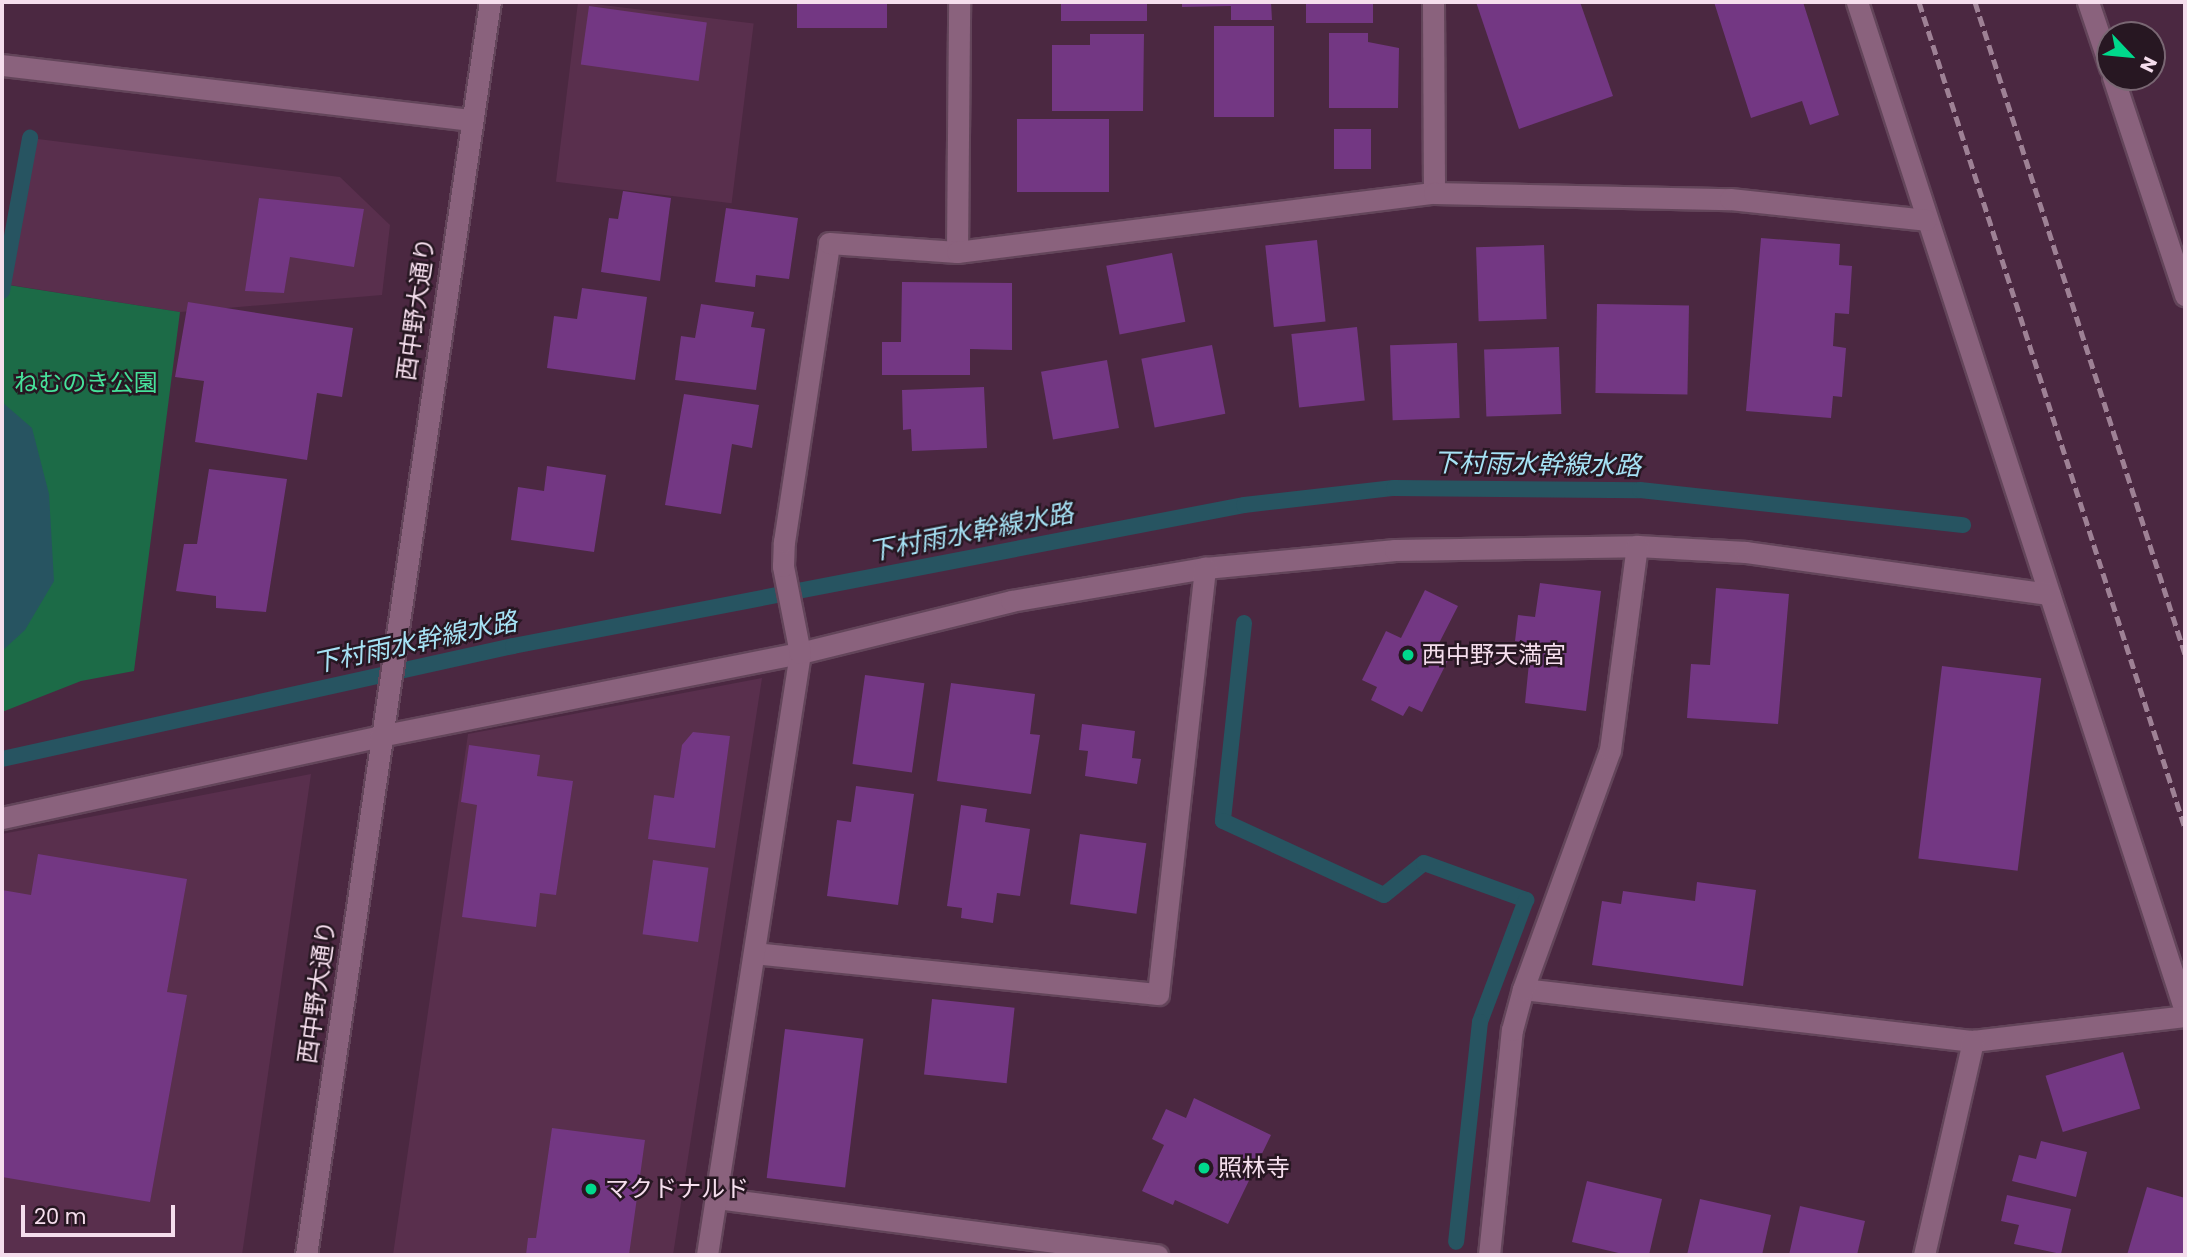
<!DOCTYPE html>
<html>
<head>
<meta charset="utf-8">
<style>
  body { margin:0 }
  #map { position:relative; width:2187px; height:1257px; overflow:hidden; background:#4b2841; font-family:Poppins,"Noto Sans JP",sans-serif }
  div>[style] { position:absolute }
  .built>* { inset:0; background:#592f4d; transform-origin:0 0 }
  .green>* { inset:0; background:#1c6b47 }
  .water>* { inset:0; background:#275461 }
  .stream>* { height:16px; margin:-8px; padding:0 8px; transform-origin:8px; border-radius:8px; background:#275461 }
  .building>* { inset:0; background:#733783; transform-origin:0 0 }
  .roads { filter:drop-shadow(2px 0 #63455a) drop-shadow(-2px 0 #63455a) drop-shadow(0 2px #63455a) drop-shadow(0 -2px #63455a) }
  .street>* { height:21px; margin:-10.5px; padding:0 10.5px; transform-origin:10.5px; border-radius:10.5px; background:#8a627d }
  .secondary>* { height:21px; margin:-10.5px; padding:0 10.5px; transform-origin:10.5px; border-radius:10.5px; background:#8a627d }
  .rail>* { height:5px; margin-top:-2.5px; transform-origin:0; background:repeating-linear-gradient(90deg,#9e8195 0 10px,transparent 0 15px) }
  .dots>* { width:19px; height:19px; translate:-50% -50%; box-sizing:border-box; border:4px solid #271722; border-radius:50% }
  span { translate:-50% -50%; white-space:nowrap; text-align:center; line-height:1.15; -webkit-text-stroke:5px #271722; paint-order:stroke }
  .street-label { font-size:24px; color:#f5deed }
  .park-label { font-size:24px; color:#46e19a }
  .poi-label { font-size:24px; color:#f5deed }
  .left { translate:0 -50%; text-align:left }
  .water-label { font-size:26px; color:#a6e2f5; font-style:italic }
  .frame { position:absolute; inset:0; border:4px solid #f5deed; pointer-events:none }
  .north { position:absolute; left:2096px; top:21px; width:70px; height:70px; box-sizing:border-box; background:#271722; border:2px solid #796773; border-radius:50%; rotate:116deg; font-size:19px; font-weight:700; line-height:28px; text-align:center; color:#f5deed }
  .north::after { content:''; display:block; margin:auto; width:24px; height:32px; background:#00d98c; clip-path:polygon(50% 0,100% 100%,50% 72%,0 100%) }
  .scale { position:absolute; left:21px; top:1205px; width:154px; height:32px; box-sizing:border-box; border:4px solid #f5deed; border-top:0; padding-left:9px; font-size:21px; line-height:24px; white-space:nowrap; color:#f5deed; -webkit-text-stroke:5px #271722; paint-order:stroke }
</style>
</head>
<body>
<div id="map">
  <div class="built">
    <i style="left:578px;top:2px;width:177px;height:181px;rotate:7deg"></i>
    <i style="clip-path:polygon(30px 138px,340px 177px,390px 225px,382px 295px,180px 312px,4px 284px)"></i>
    <i style="clip-path:polygon(762px 678px,673px 1255px,393px 1255px,468px 734px)"></i>
    <i style="clip-path:polygon(311px 774px,242px 1255px,2px 1255px,2px 834px)"></i>
  </div>
  <div class="green">
    <i style="clip-path:polygon(2px 284px,180px 312px,134px 671px,81px 681px,2px 712px)"></i>
  </div>
  <div class="water">
    <i style="clip-path:polygon(2px 402px,32px 428px,49px 494px,54px 581px,25px 630px,2px 651px)"></i>
  </div>
  <div class="stream">
    <i style="left:2px;top:291px;width:156px;rotate:-79.6deg"></i>
    <i style="left:1244px;top:623px;width:199px;rotate:96.1deg"></i>
    <i style="left:1223px;top:821px;width:177px;rotate:24.7deg"></i>
    <i style="left:1384px;top:895px;width:51px;rotate:-38.7deg"></i>
    <i style="left:1424px;top:863px;width:109px;rotate:19.9deg"></i>
    <i style="left:1526px;top:900px;width:130px;rotate:110.7deg"></i>
    <i style="left:1480px;top:1022px;width:221px;rotate:96.2deg"></i>
    <i style="left:2px;top:759px;width:523px;rotate:-12.47deg"></i>
    <i style="left:513px;top:646px;width:744px;rotate:-10.92deg"></i>
    <i style="left:1244px;top:505px;width:151px;rotate:-6.5deg"></i>
    <i style="left:1394px;top:488px;width:246px;rotate:0.5deg"></i>
    <i style="left:1640px;top:490px;width:325px;rotate:6.2deg"></i>
  </div>
  <div class="building">
    <i style="left:797px;top:2px;width:90px;height:26px"></i>
    <i style="left:1061px;top:2px;width:86px;height:19px"></i>
    <i style="clip-path:polygon(1182px 2px,1271px 2px,1272px 20px,1231px 20px,1231px 6px,1182px 7px)"></i>
    <i style="left:1306px;top:2px;width:67px;height:21px"></i>
    <i style="clip-path:polygon(1476px 2px,1580px 2px,1613px 96px,1519px 129px)"></i>
    <i style="clip-path:polygon(1714px 2px,1803px 2px,1839px 115px,1810px 125px,1802px 101px,1751px 118px)"></i>
    <i style="left:589px;top:6px;width:119px;height:59px;rotate:8deg"></i>
    <i style="left:1214px;top:26px;width:60px;height:91px"></i>
    <i style="clip-path:polygon(1329px 33px,1368px 33px,1368px 42px,1399px 48px,1398px 108px,1329px 108px)"></i>
    <i style="clip-path:polygon(1090px 34px,1144px 34px,1143px 111px,1052px 111px,1052px 45px,1090px 45px)"></i>
    <i style="left:1109px;top:119px;width:73px;height:92px;rotate:90deg"></i>
    <i style="left:1334px;top:129px;width:37px;height:40px"></i>
    <i style="clip-path:polygon(623px 191px,671px 198px,660px 281px,601px 272px,609px 218px,618px 219px)"></i>
    <i style="clip-path:polygon(259px 198px,364px 209px,354px 267px,290px 257px,284px 293px,245px 291px)"></i>
    <i style="clip-path:polygon(726px 208px,798px 218px,789px 279px,756px 275px,755px 287px,715px 282px)"></i>
    <i style="clip-path:polygon(1761px 238px,1840px 244px,1839px 265px,1852px 266px,1849px 314px,1835px 313px,1833px 346px,1846px 348px,1842px 397px,1833px 396px,1831px 418px,1746px 411px)"></i>
    <i style="left:1317px;top:240px;width:82px;height:52px;rotate:84deg"></i>
    <i style="left:1544px;top:245px;width:74px;height:68px;rotate:88deg"></i>
    <i style="left:1172px;top:253px;width:70px;height:67px;rotate:79deg"></i>
    <i style="clip-path:polygon(902px 282px,1012px 283px,1012px 350px,970px 349px,970px 375px,882px 375px,882px 342px,901px 342px)"></i>
    <i style="clip-path:polygon(582px 288px,647px 297px,635px 380px,547px 368px,554px 316px,577px 319px)"></i>
    <i style="clip-path:polygon(188px 302px,353px 328px,342px 397px,317px 393px,307px 460px,195px 442px,204px 381px,175px 377px)"></i>
    <i style="clip-path:polygon(701px 304px,754px 312px,751px 327px,765px 329px,756px 390px,675px 380px,681px 336px,695px 338px)"></i>
    <i style="left:1597px;top:304px;width:92px;height:89px;rotate:1deg"></i>
    <i style="left:1357px;top:327px;width:74px;height:66px;rotate:84deg"></i>
    <i style="left:1457px;top:343px;width:75px;height:67px;rotate:88deg"></i>
    <i style="left:1212px;top:345px;width:70px;height:72px;rotate:79deg"></i>
    <i style="left:1559px;top:347px;width:67px;height:75px;rotate:88deg"></i>
    <i style="left:1107px;top:360px;width:69px;height:67px;rotate:80deg"></i>
    <i style="clip-path:polygon(984px 387px,987px 448px,912px 451px,911px 429px,903px 430px,902px 390px)"></i>
    <i style="clip-path:polygon(684px 394px,759px 405px,752px 448px,732px 444px,721px 514px,665px 505px)"></i>
    <i style="clip-path:polygon(547px 466px,606px 475px,594px 552px,511px 540px,518px 487px,544px 491px)"></i>
    <i style="clip-path:polygon(209px 469px,287px 479px,266px 612px,216px 608px,216px 596px,176px 591px,184px 544px,197px 544px)"></i>
    <i style="clip-path:polygon(1540px 583px,1601px 591px,1586px 711px,1525px 703px,1531px 643px,1515px 641px,1518px 615px,1535px 617px)"></i>
    <i style="clip-path:polygon(1716px 588px,1789px 594px,1778px 724px,1687px 718px,1691px 664px,1710px 665px)"></i>
    <i style="clip-path:polygon(1425px 590px,1458px 606px,1435px 651px,1449px 658px,1422px 712px,1409px 706px,1403px 716px,1371px 700px,1377px 687px,1362px 680px,1386px 631px,1401px 638px)"></i>
    <i style="left:1942px;top:666px;width:100px;height:194px;rotate:7deg"></i>
    <i style="left:865px;top:675px;width:60px;height:90px;rotate:8deg"></i>
    <i style="clip-path:polygon(951px 683px,1035px 694px,1030px 734px,1040px 735px,1031px 794px,937px 781px)"></i>
    <i style="clip-path:polygon(1082px 724px,1135px 731px,1132px 758px,1141px 759px,1137px 784px,1085px 776px,1088px 751px,1079px 750px)"></i>
    <i style="clip-path:polygon(693px 732px,730px 736px,715px 848px,648px 839px,654px 795px,674px 798px,682px 745px)"></i>
    <i style="clip-path:polygon(469px 745px,540px 755px,537px 776px,573px 781px,556px 895px,540px 893px,536px 927px,462px 917px,477px 805px,461px 802px)"></i>
    <i style="clip-path:polygon(856px 786px,914px 794px,898px 905px,827px 896px,837px 820px,851px 822px)"></i>
    <i style="clip-path:polygon(961px 805px,987px 809px,985px 822px,1030px 829px,1020px 896px,997px 893px,993px 923px,961px 918px,962px 908px,947px 906px)"></i>
    <i style="left:1080px;top:834px;width:67px;height:71px;rotate:8deg"></i>
    <i style="clip-path:polygon(38px 854px,187px 879px,167px 992px,187px 995px,150px 1202px,2px 1177px,2px 890px,31px 895px)"></i>
    <i style="left:653px;top:860px;width:56px;height:75px;rotate:8deg"></i>
    <i style="clip-path:polygon(1697px 882px,1756px 890px,1743px 986px,1592px 965px,1602px 901px,1621px 904px,1623px 891px,1695px 901px)"></i>
    <i style="left:932px;top:999px;width:83px;height:76px;rotate:6deg"></i>
    <i style="left:785px;top:1029px;width:79px;height:150px;rotate:7deg"></i>
    <i style="left:2123px;top:1052px;width:59px;height:81px;rotate:73deg"></i>
    <i style="clip-path:polygon(1194px 1098px,1271px 1135px,1228px 1224px,1175px 1200px,1173px 1205px,1142px 1191px,1164px 1145px,1152px 1139px,1166px 1109px,1186px 1118px)"></i>
    <i style="clip-path:polygon(552px 1128px,645px 1140px,629px 1255px,526px 1255px,528px 1238px,536px 1238px)"></i>
    <i style="clip-path:polygon(2041px 1141px,2087px 1152px,2076px 1197px,2012px 1181px,2019px 1155px,2036px 1159px)"></i>
    <i style="clip-path:polygon(1587px 1181px,1662px 1199px,1649px 1255px,1627px 1255px,1572px 1242px)"></i>
    <i style="clip-path:polygon(2147px 1187px,2185px 1198px,2185px 1255px,2127px 1255px)"></i>
    <i style="clip-path:polygon(2007px 1195px,2071px 1209px,2061px 1254px,2014px 1244px,2019px 1225px,2001px 1221px)"></i>
    <i style="clip-path:polygon(1700px 1199px,1771px 1215px,1762px 1255px,1687px 1255px)"></i>
    <i style="clip-path:polygon(1800px 1206px,1865px 1221px,1857px 1255px,1789px 1255px)"></i>
  </div>
  <div class="roads">
    <div class="street">
      <i style="left:1433px;top:2px;width:191px;rotate:89.7deg"></i>
      <i style="left:1857px;top:2px;width:1061px;rotate:71.99deg"></i>
      <i style="left:2088px;top:2px;width:69px;rotate:71.3deg"></i>
      <i style="left:2113px;top:77px;width:230px;rotate:71.7deg"></i>
      <i style="left:957px;top:252px;width:250px;rotate:-89.5deg"></i>
      <i style="left:2px;top:818px;width:387px;rotate:-12.2deg"></i>
      <i style="left:380px;top:736px;width:428px;rotate:-11.2deg"></i>
      <i style="left:800px;top:653px;width:217px;rotate:-13.8deg"></i>
      <i style="left:1011px;top:601px;width:197px;rotate:-9.7deg"></i>
      <i style="left:1205px;top:568px;width:191px;rotate:-5.4deg"></i>
      <i style="left:1395px;top:550px;width:242px;rotate:-0.9deg"></i>
      <i style="left:1637px;top:546px;width:109px;rotate:3.2deg"></i>
      <i style="left:1746px;top:552px;width:306px;rotate:7.9deg"></i>
      <i style="left:754px;top:953px;width:406px;rotate:5.8deg"></i>
      <i style="left:1158px;top:994px;width:429px;rotate:-83.7deg"></i>
      <i style="left:1523px;top:989px;width:453px;rotate:6.6deg"></i>
      <i style="left:1973px;top:1041px;width:213px;rotate:-6.7deg"></i>
      <i style="left:716px;top:1198px;width:445px;rotate:7.4deg"></i>
      <i style="left:707px;top:1255px;width:609px;rotate:-81.22deg"></i>
      <i style="left:800px;top:653px;width:89px;rotate:-101.1deg"></i>
      <i style="left:783px;top:566px;width:24px;rotate:-88deg"></i>
      <i style="left:784px;top:542px;width:302px;rotate:-81.4deg"></i>
      <i style="left:829px;top:243px;width:128px;rotate:4deg"></i>
      <i style="left:957px;top:252px;width:481px;rotate:-7.1deg"></i>
      <i style="left:1434px;top:193px;width:296px;rotate:1.2deg"></i>
      <i style="left:1730px;top:199px;width:197px;rotate:6.1deg"></i>
      <i style="left:1489px;top:1255px;width:226px;rotate:-84.2deg"></i>
      <i style="left:1512px;top:1030px;width:42px;rotate:-75deg"></i>
      <i style="left:1523px;top:989px;width:254px;rotate:-70deg"></i>
      <i style="left:1610px;top:750px;width:206px;rotate:-82.5deg"></i>
      <i style="left:1924px;top:1255px;width:220px;rotate:-77.1deg"></i>
    </div>
    <div class="secondary">
      <i style="left:2px;top:65px;width:471px;rotate:6.7deg"></i>
      <i style="left:306px;top:1255px;width:1266px;rotate:-81.65deg"></i>
    </div>
  </div>
  <div class="rail">
    <i style="left:1919px;top:2px;width:868px;rotate:72.15deg"></i>
    <i style="left:1975px;top:2px;width:685px;rotate:72.15deg"></i>
  </div>
  <div class="dots">
    <i style="left:1408px;top:655px;background:#00d98c"></i>
    <i style="left:1204px;top:1168px;background:#00d98c"></i>
    <i style="left:591px;top:1189px;background:#00d98c"></i>
  </div>
  <div class="street-label">
    <span style="left:416px;top:309px;rotate:-82deg">西中野大通り</span>
    <span style="left:317px;top:992px;rotate:-82deg">西中野大通り</span>
  </div>
  <div class="park-label">
    <span style="left:86px;top:383px">ねむのき公園</span>
  </div>
  <div class="poi-label">
    <span class="left" style="left:1422px;top:655px">西中野天満宮</span>
    <span class="left" style="left:1218px;top:1168px">照林寺</span>
    <span class="left" style="left:605px;top:1189px">マクドナルド</span>
  </div>
  <div class="water-label">
    <span style="left:1537px;top:465px;rotate:1deg">下村雨水幹線水路</span>
    <span style="left:971px;top:533px;rotate:-11deg">下村雨水幹線水路</span>
    <span style="left:415px;top:643px;rotate:-12deg">下村雨水幹線水路</span>
  </div>
  <div class="frame"></div>
  <div class="north">N</div>
  <div class="scale">20 m</div>
</div>
</body>
</html>
